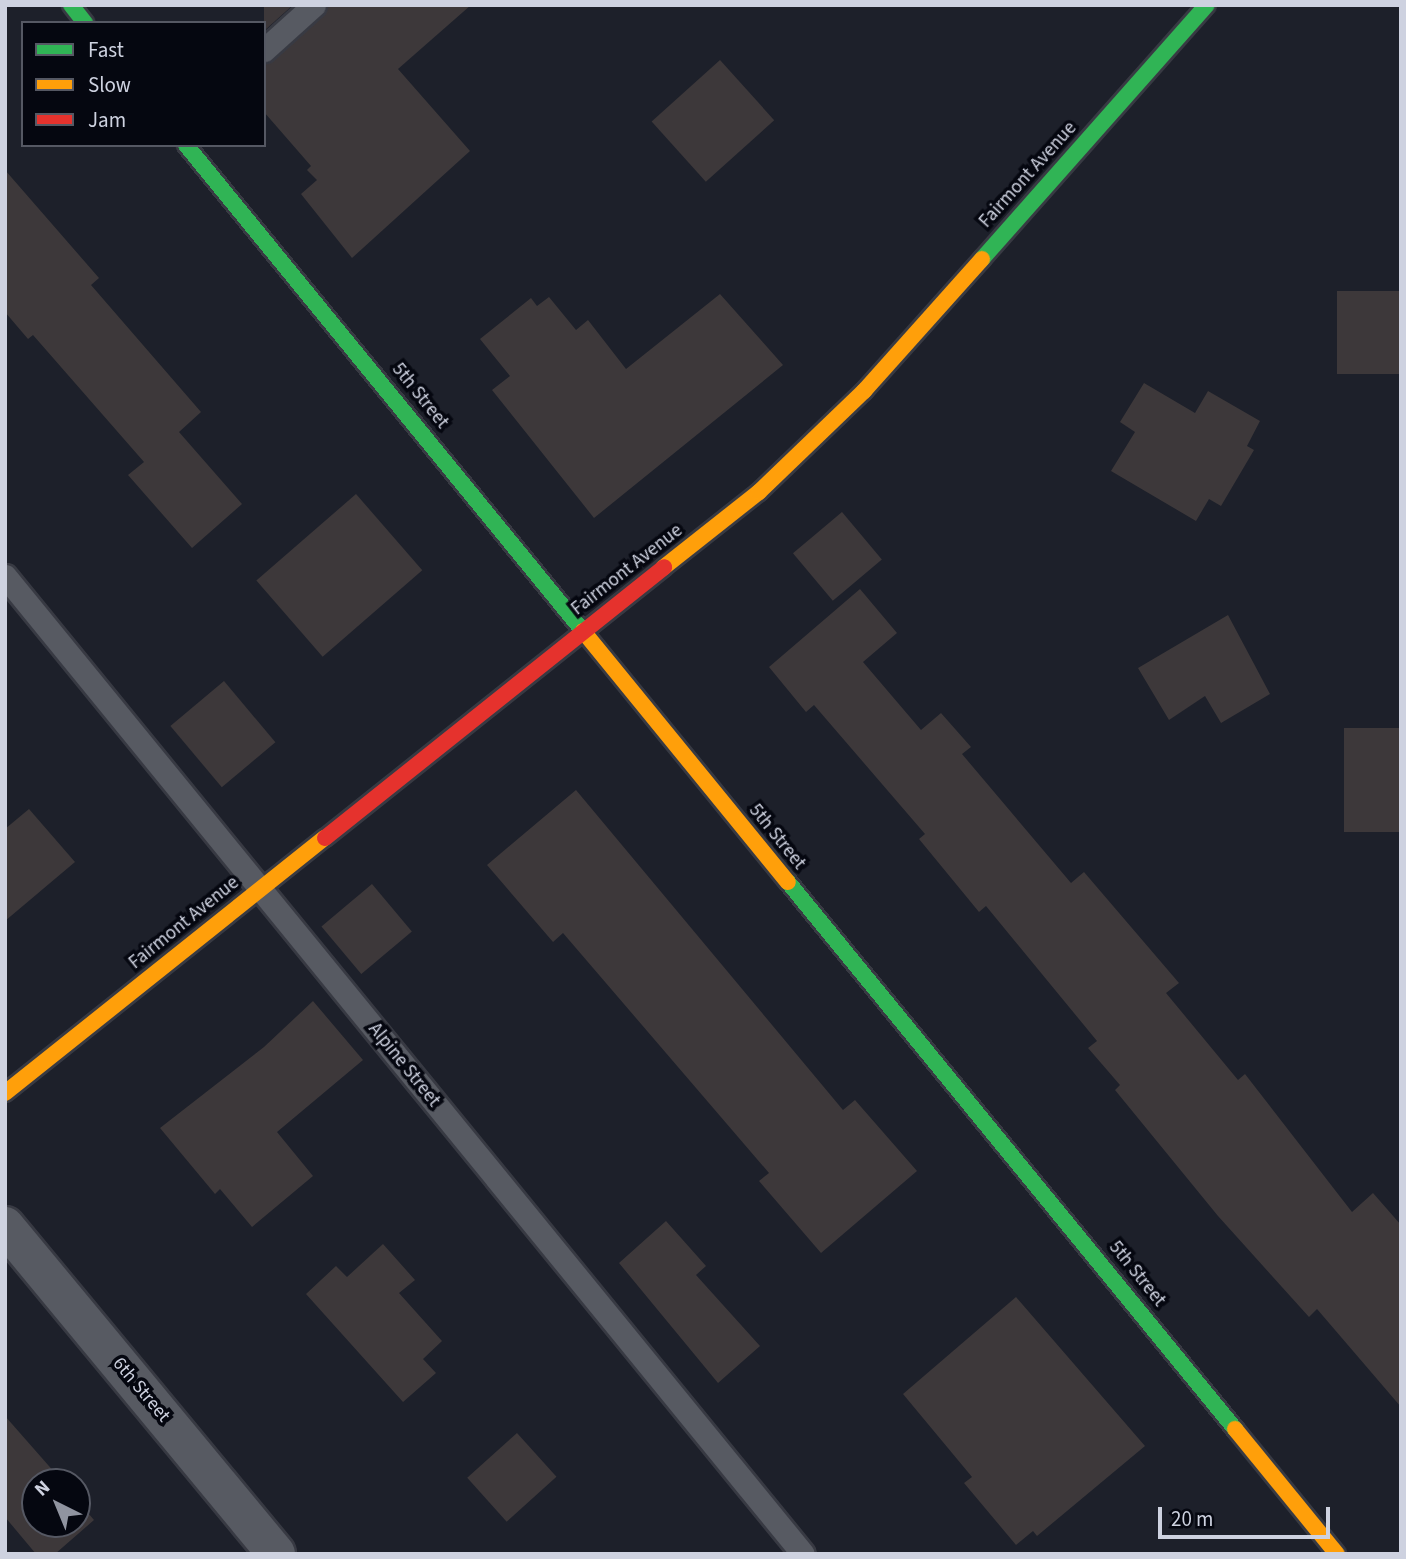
<!DOCTYPE html>
<html>
<head>
<meta charset="utf-8">
<style>
  body { margin:0 }
  #map { position:relative; width:1406px; height:1559px; overflow:hidden; background:#1d202a; font-family:"Source Sans 3",sans-serif }
  div>[style] { position:absolute }
  .building>* { inset:0; background:#3d383a; transform-origin:0 0 }
  .roads { filter:drop-shadow(2px 0 #383a43) drop-shadow(-2px 0 #383a43) drop-shadow(0 2px #383a43) drop-shadow(0 -2px #383a43) }
  .lane>* { height:23px; margin:-11.5px; padding:0 11.5px; transform-origin:11.5px; border-radius:11.5px; background:#575a62 }
  .street>* { height:38px; margin:-19px; padding:0 19px; transform-origin:19px; border-radius:19px; background:#575a62 }
  .fast>* { height:16px; margin:-8px; padding:0 8px; transform-origin:8px; border-radius:8px; background:#30b455 }
  .slow>* { height:16px; margin:-8px; padding:0 8px; transform-origin:8px; border-radius:8px; background:#ff9f0a }
  .jam>* { height:16px; margin:-8px; padding:0 8px; transform-origin:8px; border-radius:8px; background:#e5322d }
  span { translate:-50% -50%; white-space:nowrap; text-align:center; line-height:1.15; -webkit-text-stroke:7px #050710; paint-order:stroke }
  .street-label { font-size:19px; color:#ced2e0 }
  .frame { position:absolute; inset:0; border:7px solid #ced2e0; pointer-events:none }
  .legend { position:absolute; left:21px; top:21px; width:245px; height:126px; box-sizing:border-box; background:#050710; border:2px solid #555863; margin:0; padding:9px 12px; list-style:none; font-size:21px; color:#ced2e0 }
  .legend li { display:flex; align-items:center; gap:14px; height:35px }
  .legend b { width:35px; border:2px solid #555863 }
  .north { position:absolute; left:21px; top:1468px; width:70px; height:70px; box-sizing:border-box; background:#050710; border:2px solid #555863; border-radius:50%; rotate:317deg; font-size:19px; font-weight:700; line-height:28px; text-align:center; color:#ced2e0 }
  .north::after { content:''; display:block; margin:auto; width:24px; height:32px; background:#9094a0; clip-path:polygon(50% 0,100% 100%,50% 72%,0 100%) }
  .scale { position:absolute; left:1158px; top:1507px; width:172px; height:32px; box-sizing:border-box; border:4px solid #ced2e0; border-top:0; padding-left:9px; font-size:21px; line-height:24px; white-space:nowrap; color:#ced2e0; -webkit-text-stroke:5px #050710; paint-order:stroke }
</style>
</head>
<body>
<div id="map">
  <div class="building">
    <i style="clip-path:polygon(264px 5px,293px 5px,264px 31px)"></i>
    <i style="clip-path:polygon(328px 5px,471px 5px,398px 69px,470px 151px,352px 258px,301px 194px,317px 180px,307px 170px,311px 166px,264px 112px,264px 64px,323px 15px)"></i>
    <i style="left:720px;top:60px;width:81px;height:92px;rotate:48deg"></i>
    <i style="clip-path:polygon(5px 170px,99px 278px,91px 285px,201px 412px,179px 432px,242px 504px,192px 548px,128px 475px,144px 462px,33px 335px,28px 339px,5px 312px)"></i>
    <i style="left:1337px;top:291px;width:64px;height:83px"></i>
    <i style="clip-path:polygon(720px 294px,783px 365px,594px 518px,492px 390px,510px 376px,480px 339px,531px 298px,537px 306px,549px 297px,576px 330px,588px 320px,626px 369px)"></i>
    <i style="clip-path:polygon(1144px 383px,1195px 413px,1208px 391px,1260px 421px,1247px 446px,1254px 450px,1221px 506px,1209px 499px,1196px 521px,1111px 471px,1135px 432px,1120px 422px)"></i>
    <i style="left:356px;top:494px;width:101px;height:132px;rotate:49deg"></i>
    <i style="left:842px;top:512px;width:62px;height:64px;rotate:50deg"></i>
    <i style="clip-path:polygon(860px 589px,897px 633px,863px 662px,921px 730px,941px 713px,971px 747px,962px 754px,1071px 883px,1084px 872px,1179px 983px,1166px 993px,1238px 1080px,1245px 1074px,1352px 1212px,1373px 1193px,1401px 1225px,1401px 1407px,1317px 1309px,1309px 1317px,1218px 1216px,1115px 1090px,1120px 1085px,1088px 1048px,1097px 1041px,986px 906px,979px 912px,919px 839px,925px 834px,814px 705px,806px 712px,769px 667px)"></i>
    <i style="clip-path:polygon(1228px 615px,1270px 694px,1221px 723px,1205px 696px,1169px 720px,1138px 668px)"></i>
    <i style="left:224px;top:681px;width:80px;height:70px;rotate:50deg"></i>
    <i style="left:1401px;top:728px;width:104px;height:57px;rotate:90deg"></i>
    <i style="clip-path:polygon(576px 790px,843px 1110px,855px 1100px,917px 1171px,821px 1253px,759px 1181px,769px 1173px,563px 933px,553px 942px,487px 865px)"></i>
    <i style="clip-path:polygon(29px 809px,75px 862px,5px 921px,5px 829px)"></i>
    <i style="left:372px;top:884px;width:62px;height:66px;rotate:50deg"></i>
    <i style="clip-path:polygon(313px 1001px,363px 1060px,277px 1132px,313px 1176px,252px 1227px,220px 1189px,215px 1194px,160px 1128px,264px 1047px)"></i>
    <i style="clip-path:polygon(666px 1221px,706px 1266px,696px 1275px,760px 1346px,718px 1383px,619px 1263px)"></i>
    <i style="clip-path:polygon(383px 1244px,415px 1280px,399px 1293px,442px 1341px,423px 1359px,436px 1373px,403px 1402px,306px 1294px,336px 1266px,347px 1277px)"></i>
    <i style="clip-path:polygon(1016px 1297px,1145px 1446px,1037px 1536px,1033px 1531px,1016px 1545px,964px 1483px,972px 1477px,903px 1394px)"></i>
    <i style="clip-path:polygon(5px 1416px,63px 1482px,35px 1482px,35px 1524px,77px 1524px,77px 1500px,94px 1520px,55px 1554px,36px 1554px,5px 1517px)"></i>
    <i style="left:517px;top:1433px;width:59px;height:67px;rotate:48deg"></i>
  </div>
  <div class="roads">
    <div class="lane">
      <i style="left:264px;top:50px;width:67px;rotate:-42deg"></i>
      <i style="left:5px;top:576px;width:1262px;rotate:50.79deg"></i>
    </div>
    <div class="street">
      <i style="left:5px;top:1226px;width:425px;rotate:50.4deg"></i>
    </div>
    <div class="fast">
      <i style="left:71px;top:5px;width:23px;rotate:52deg"></i>
      <i style="left:186px;top:145px;width:628px;rotate:50.76deg"></i>
      <i style="left:982px;top:259px;width:339px;rotate:-48.5deg"></i>
      <i style="left:788px;top:882px;width:706px;rotate:50.74deg"></i>
    </div>
    <div class="slow">
      <i style="left:664px;top:567px;width:121px;rotate:-38.3deg"></i>
      <i style="left:759px;top:492px;width:146px;rotate:-43.9deg"></i>
      <i style="left:864px;top:391px;width:177px;rotate:-48.2deg"></i>
      <i style="left:583px;top:631px;width:324px;rotate:50.8deg"></i>
      <i style="left:5px;top:1093px;width:409px;rotate:-38.6deg"></i>
      <i style="left:1235px;top:1429px;width:161px;rotate:50.8deg"></i>
    </div>
    <div class="jam">
      <i style="left:325px;top:838px;width:434px;rotate:-38.6deg"></i>
    </div>
  </div>
  <div class="street-label">
    <span style="left:1028px;top:175px;rotate:-48deg">Fairmont Avenue</span>
    <span style="left:420px;top:396px;rotate:51deg">5th Street</span>
    <span style="left:627px;top:570px;rotate:-38deg">Fairmont Avenue</span>
    <span style="left:777px;top:837px;rotate:51deg">5th Street</span>
    <span style="left:184px;top:923px;rotate:-39deg">Fairmont Avenue</span>
    <span style="left:404px;top:1065px;rotate:51deg">Alpine Street</span>
    <span style="left:1137px;top:1274px;rotate:51deg">5th Street</span>
    <span style="left:141px;top:1390px;rotate:50deg">6th Street</span>
  </div>
  <div class="frame"></div>
  <ul class="legend">
  <li><b style="height:9px;background:#30b455"></b>Fast</li>
  <li><b style="height:9px;background:#ff9f0a"></b>Slow</li>
  <li><b style="height:9px;background:#e5322d"></b>Jam</li>
  </ul>
  <div class="north">N</div>
  <div class="scale">20 m</div>
</div>
</body>
</html>
